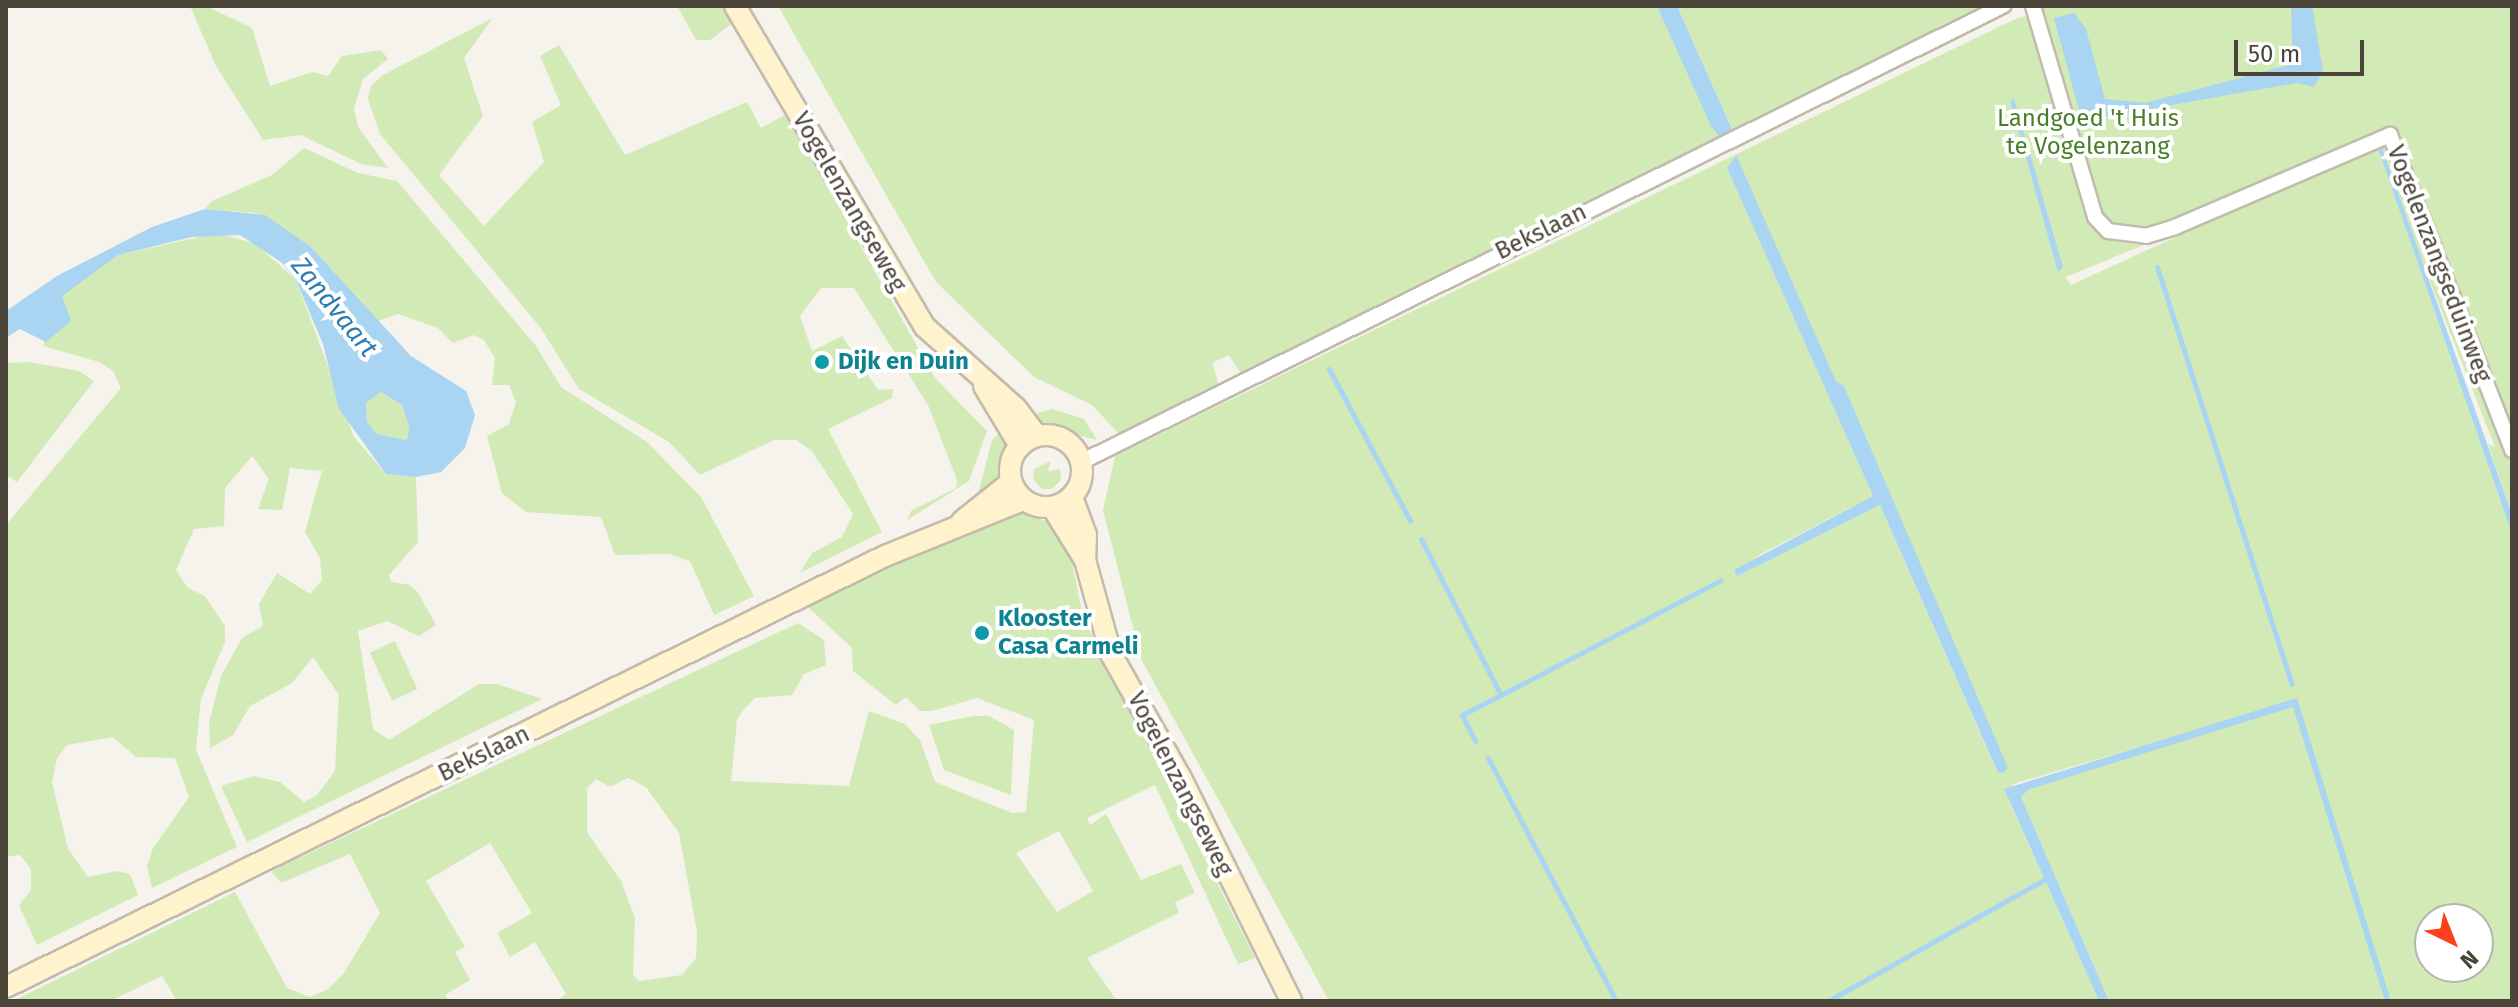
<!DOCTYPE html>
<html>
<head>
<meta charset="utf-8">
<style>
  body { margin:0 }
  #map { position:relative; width:2518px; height:1007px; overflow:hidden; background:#f6f3ec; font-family:"Fira Sans",sans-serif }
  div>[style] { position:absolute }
  .green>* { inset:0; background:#d2eab5; transform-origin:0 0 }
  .water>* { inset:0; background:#a9d4f2 }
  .stream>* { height:5px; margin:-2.5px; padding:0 2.5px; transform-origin:2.5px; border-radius:2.5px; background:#a9d4f2 }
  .roads { filter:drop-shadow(2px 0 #c2bbae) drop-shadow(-2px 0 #c2bbae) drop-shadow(0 2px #c2bbae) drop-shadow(0 -2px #c2bbae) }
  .street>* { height:14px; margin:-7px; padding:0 7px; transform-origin:7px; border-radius:7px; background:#fff }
  .secondary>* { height:20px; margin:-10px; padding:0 10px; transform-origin:10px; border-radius:10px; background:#fff3cd }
  .secondary>.ring { margin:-10px; padding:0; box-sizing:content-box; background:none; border:20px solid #fff3cd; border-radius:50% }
  .dots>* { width:22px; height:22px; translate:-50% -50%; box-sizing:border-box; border:4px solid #fff; border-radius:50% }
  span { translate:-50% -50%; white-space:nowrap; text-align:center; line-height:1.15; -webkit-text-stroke:8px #fff; paint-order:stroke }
  .park-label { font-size:24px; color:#4a7f2a }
  .street-label { font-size:24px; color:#4b4439 }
  .culture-label { font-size:24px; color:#0d838f; font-weight:700 }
  .left { translate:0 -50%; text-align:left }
  .water-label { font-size:26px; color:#2e7ab2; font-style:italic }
  .frame { position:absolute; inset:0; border:8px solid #4b4439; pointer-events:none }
  .north { position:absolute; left:2414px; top:903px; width:80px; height:80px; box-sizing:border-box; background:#fff; border:2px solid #b7b4b0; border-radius:50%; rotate:137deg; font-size:22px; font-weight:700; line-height:32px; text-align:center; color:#4b4439 }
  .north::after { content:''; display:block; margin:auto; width:28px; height:36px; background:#fc3f1d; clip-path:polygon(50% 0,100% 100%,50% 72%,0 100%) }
  .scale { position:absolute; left:2234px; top:40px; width:130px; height:36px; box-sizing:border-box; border:4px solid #4b4439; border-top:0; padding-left:10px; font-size:24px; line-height:28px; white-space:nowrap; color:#4b4439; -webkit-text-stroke:6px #fff; paint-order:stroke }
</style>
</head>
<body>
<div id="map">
  <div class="green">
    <i style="clip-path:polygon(190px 6px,206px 6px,252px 28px,270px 86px,312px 72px,328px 76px,342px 56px,381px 50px,388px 59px,363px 79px,354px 109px,358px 127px,388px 168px,361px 164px,301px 135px,263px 140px,216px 66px)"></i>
    <i style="clip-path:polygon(677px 6px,740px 6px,734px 22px,710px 40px,696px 40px)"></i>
    <i style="clip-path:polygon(778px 6px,1657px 6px,1722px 140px,1241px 374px,1229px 355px,1212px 363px,1219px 385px,1120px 435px,1092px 405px,1034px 377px,936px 282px)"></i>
    <i style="clip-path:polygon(1677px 6px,1984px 6px,1734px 134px)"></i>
    <i style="clip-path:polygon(evenodd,2042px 6px,2512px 6px,2512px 514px,2488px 444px,2495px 447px,2377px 146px,2512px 534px,2512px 1001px,2109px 1001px,2021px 797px,2032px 788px,2258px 712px,2013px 784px,2008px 799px,2099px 1001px,1329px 1001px,1141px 659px,1103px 510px,1117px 448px,1127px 450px,2013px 20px,2025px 16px,2030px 21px,2044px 14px,2042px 6px,1735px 156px,1836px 381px,1844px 386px,2002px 757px,1997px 772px,1880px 505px,1737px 576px,1759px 555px,1873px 496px,1727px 168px,1735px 156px,2042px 6px,2298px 181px,2071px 285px,2066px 278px,2066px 277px,2298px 181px,2042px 6px,2430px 919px,2478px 919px,2478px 967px,2430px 967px,2430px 919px)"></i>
    <i style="clip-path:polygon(493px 18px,464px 58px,483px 116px,439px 175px,484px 226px,544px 162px,532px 122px,561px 105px,540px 56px,559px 45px,625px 155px,747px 102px,761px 128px,790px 112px,804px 145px,935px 378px,987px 431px,969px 481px,907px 520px,911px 511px,956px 488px,957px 480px,928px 405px,854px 288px,821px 288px,800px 316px,812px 351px,842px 336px,878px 390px,893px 389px,892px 398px,828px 429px,882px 532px,800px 573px,812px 553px,842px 537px,853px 514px,812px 451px,796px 440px,774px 440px,700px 475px,669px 442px,579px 389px,540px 327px,380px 134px,368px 99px,370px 87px,383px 75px)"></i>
    <i style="clip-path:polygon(304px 148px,358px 173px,397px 181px,536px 346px,561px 387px,647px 442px,701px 497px,754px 596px,714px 615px,690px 561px,669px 554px,615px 555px,601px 517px,526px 512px,502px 493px,487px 436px,509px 424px,516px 402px,509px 385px,492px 385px,495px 358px,484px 340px,474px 335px,453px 343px,438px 328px,398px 314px,378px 321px,311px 247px,255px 213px,205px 209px,212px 201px,272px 175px)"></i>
    <i style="clip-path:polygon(218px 233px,256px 244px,296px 280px,354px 437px,386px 474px,416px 477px,418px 542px,389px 575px,391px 582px,410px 585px,418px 593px,436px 625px,419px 636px,387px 621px,358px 631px,373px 729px,389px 740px,479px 684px,497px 684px,542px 699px,247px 842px,221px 786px,254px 776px,280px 782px,304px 802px,317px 795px,335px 771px,339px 695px,313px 657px,292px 683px,250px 706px,233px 735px,210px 748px,209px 723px,221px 676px,242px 638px,263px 626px,259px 604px,277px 573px,310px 594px,322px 580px,320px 558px,305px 532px,322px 471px,290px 468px,282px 510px,258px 509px,269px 479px,252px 456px,225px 488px,224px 526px,194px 529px,176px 570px,188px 588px,205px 596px,225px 626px,225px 642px,201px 699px,196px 750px,237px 847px,152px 888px,147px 866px,153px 848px,189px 797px,175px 758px,136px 757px,113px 737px,67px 745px,57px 758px,52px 782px,68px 849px,88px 877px,117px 871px,130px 874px,138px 895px,37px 945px,19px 905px,31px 890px,31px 869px,20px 855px,6px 857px,6px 525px,121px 388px,113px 371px,99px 362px,43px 346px,62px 296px,81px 278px,118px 255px)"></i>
    <i style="clip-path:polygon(29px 362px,79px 371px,94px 381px,17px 482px,6px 475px,6px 363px)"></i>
    <i style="clip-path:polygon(381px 392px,402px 405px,409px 426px,407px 440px,377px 434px,367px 422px,366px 403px)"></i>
    <i style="clip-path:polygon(1052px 409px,1084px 419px,1097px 440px,1041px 426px,1030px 415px)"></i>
    <i style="clip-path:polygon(1002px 431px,1007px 453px,1000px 476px,977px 498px,992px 440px)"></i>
    <i style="clip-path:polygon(1051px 461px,1048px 471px,1060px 469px,1061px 480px,1052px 489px,1042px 489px,1033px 479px,1034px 469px)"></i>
    <i style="clip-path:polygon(evenodd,1021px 513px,1049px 522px,1069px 547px,1083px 617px,1255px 958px,1238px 964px,1155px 785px,1087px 818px,1090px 825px,1106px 814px,1141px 880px,1181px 864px,1195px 893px,1175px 902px,1179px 913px,1087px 958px,1117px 1001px,556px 1001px,566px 994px,535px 942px,510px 957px,497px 933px,532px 913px,490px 843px,426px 881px,465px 947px,455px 952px,470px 980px,445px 995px,449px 1001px,177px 1001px,162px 976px,110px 1001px,13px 1001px,235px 892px,287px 988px,310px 997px,328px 989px,344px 973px,380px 913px,350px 854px,281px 883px,271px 871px,798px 623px,824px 640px,826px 665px,804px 674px,792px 695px,755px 698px,743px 710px,737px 720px,731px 781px,849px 786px,869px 711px,905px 724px,920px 740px,935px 782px,1012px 813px,1026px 812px,1034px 720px,977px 698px,932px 711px,920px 711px,906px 697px,896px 705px,853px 671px,852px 648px,808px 607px,955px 534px,1021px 513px,628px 778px,646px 787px,679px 833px,697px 932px,696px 958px,682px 975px,639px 981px,633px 975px,635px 918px,621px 881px,587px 832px,587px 788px,596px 779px,610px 787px,628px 778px,1021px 513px,1059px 831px,1093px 891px,1057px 912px,1016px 853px,1059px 831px)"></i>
    <i style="left:395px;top:641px;width:53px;height:28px;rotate:65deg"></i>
    <i style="clip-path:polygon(973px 716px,989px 716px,1014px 730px,1011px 795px,944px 770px,929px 725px)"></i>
  </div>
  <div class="water">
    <i style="clip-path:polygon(1657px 6px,1677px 6px,1734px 134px,1722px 140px,1711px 126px)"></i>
    <i style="clip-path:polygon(2291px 6px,2312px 6px,2323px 71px,2314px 87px,2297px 83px,2092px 119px,2080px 114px,2054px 18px,2074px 13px,2086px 29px,2105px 99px,2145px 103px,2293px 64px)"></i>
    <i style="clip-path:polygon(2014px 99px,2063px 267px,2058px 272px,2010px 100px)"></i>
    <i style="clip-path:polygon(2381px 145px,2512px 514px,2512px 534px,2377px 146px)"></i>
    <i style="clip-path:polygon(1736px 155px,1836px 381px,1844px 386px,2008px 768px,2004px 772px,1998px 773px,1880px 505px,1737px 576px,1734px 570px,1873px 496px,1727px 168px)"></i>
    <i style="clip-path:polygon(evenodd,205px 209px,265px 215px,311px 247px,411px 356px,466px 391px,475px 415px,465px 448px,441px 472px,416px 477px,386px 474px,339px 409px,323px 344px,296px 280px,281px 262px,240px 235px,192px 237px,118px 255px,62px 296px,71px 321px,46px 342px,20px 329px,6px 338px,6px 311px,57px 276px,152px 227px,205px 209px,381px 392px,402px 405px,409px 426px,407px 440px,377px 434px,367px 422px,366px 403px,381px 392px)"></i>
    <i style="clip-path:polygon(2297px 698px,2391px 1001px,2385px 1001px,2293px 707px,2030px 789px,2021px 797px,2109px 1001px,2099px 1001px,2004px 789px)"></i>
  </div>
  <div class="stream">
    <i style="left:2157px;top:267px;width:438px;rotate:72.1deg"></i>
    <i style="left:1329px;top:369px;width:172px;rotate:61.9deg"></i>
    <i style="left:1421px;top:539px;width:175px;rotate:62.9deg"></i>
    <i style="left:1501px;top:695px;width:44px;rotate:152.9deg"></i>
    <i style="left:1462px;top:715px;width:29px;rotate:63deg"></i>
    <i style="left:1501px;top:695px;width:248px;rotate:-27.6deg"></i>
    <i style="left:1488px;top:758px;width:275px;rotate:62.2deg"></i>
    <i style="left:1828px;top:1001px;width:248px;rotate:-29.3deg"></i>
  </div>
  <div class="roads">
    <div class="street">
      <i style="left:2033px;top:6px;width:220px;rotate:73.6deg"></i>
      <i style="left:2095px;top:217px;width:19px;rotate:47deg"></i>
      <i style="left:2108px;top:231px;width:38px;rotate:7deg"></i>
      <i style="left:2146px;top:236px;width:30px;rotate:-17deg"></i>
      <i style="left:2175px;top:227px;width:234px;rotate:-23.2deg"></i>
      <i style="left:2390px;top:135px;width:338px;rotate:68.8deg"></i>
      <i style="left:1081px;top:462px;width:1029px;rotate:-26.32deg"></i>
    </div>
    <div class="secondary">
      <i style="left:735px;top:6px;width:373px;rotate:59.4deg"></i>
      <i style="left:925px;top:327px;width:122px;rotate:41.7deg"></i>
      <i style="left:1016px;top:408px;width:35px;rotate:53deg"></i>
      <i style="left:984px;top:386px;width:70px;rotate:59deg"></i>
      <i class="ring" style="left:1010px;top:435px;width:52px;height:52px"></i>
      <i style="left:1072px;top:497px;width:40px;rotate:69.8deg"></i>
      <i style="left:1086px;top:535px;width:25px;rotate:92deg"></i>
      <i style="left:1052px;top:507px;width:62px;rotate:58.1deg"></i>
      <i style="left:1085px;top:560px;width:98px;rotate:74.5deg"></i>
      <i style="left:1111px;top:654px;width:142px;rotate:60.6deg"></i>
      <i style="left:1181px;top:778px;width:249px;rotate:63.7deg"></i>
      <i style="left:962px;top:521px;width:63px;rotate:-38.5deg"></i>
      <i style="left:6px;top:987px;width:979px;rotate:-26.12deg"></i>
      <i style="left:885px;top:556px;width:149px;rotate:-22.1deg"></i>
    </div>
  </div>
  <div class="dots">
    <i style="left:822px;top:362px;background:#0f9aa8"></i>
    <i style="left:982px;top:633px;background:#0f9aa8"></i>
  </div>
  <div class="park-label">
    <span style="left:2088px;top:133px">Landgoed 't Huis<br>te Vogelenzang</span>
  </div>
  <div class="street-label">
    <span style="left:849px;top:202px;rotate:60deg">Vogelenzangseweg</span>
    <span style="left:1541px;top:232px;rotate:-26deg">Bekslaan</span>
    <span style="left:2439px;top:264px;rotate:69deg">Vogelenzangseduinweg</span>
    <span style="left:484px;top:754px;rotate:-26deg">Bekslaan</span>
    <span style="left:1180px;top:784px;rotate:63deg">Vogelenzangseweg</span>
  </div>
  <div class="culture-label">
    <span class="left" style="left:838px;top:362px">Dijk en Duin</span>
    <span class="left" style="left:998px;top:633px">Klooster<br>Casa Carmeli</span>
  </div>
  <div class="water-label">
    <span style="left:334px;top:307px;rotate:51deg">Zandvaart</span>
  </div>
  <div class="frame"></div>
  <div class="north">N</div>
  <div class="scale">50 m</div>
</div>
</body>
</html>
